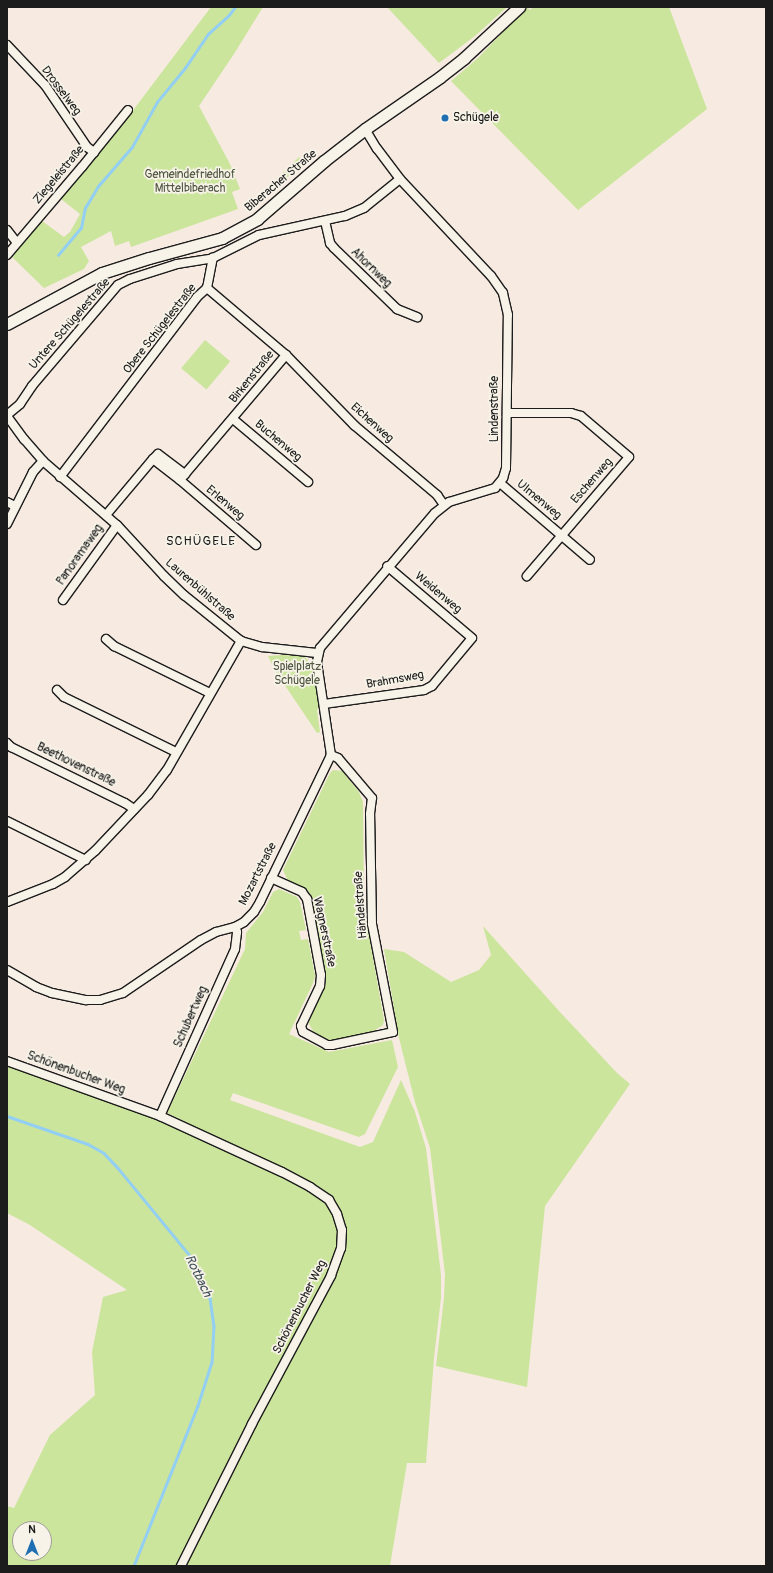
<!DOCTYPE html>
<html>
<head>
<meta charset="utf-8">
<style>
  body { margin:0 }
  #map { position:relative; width:773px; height:1573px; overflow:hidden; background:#f7eae1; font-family:Pangolin,sans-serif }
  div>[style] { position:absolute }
  .green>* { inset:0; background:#cbe59c; transform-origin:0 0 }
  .stream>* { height:2.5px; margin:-1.25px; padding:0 1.25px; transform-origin:1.25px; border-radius:1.25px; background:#93cef3 }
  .roads { filter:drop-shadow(1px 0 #1c1c1c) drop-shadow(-1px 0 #1c1c1c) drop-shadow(0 1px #1c1c1c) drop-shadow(0 -1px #1c1c1c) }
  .street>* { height:8px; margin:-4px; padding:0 4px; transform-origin:4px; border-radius:4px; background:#f7f3e8 }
  .secondary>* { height:11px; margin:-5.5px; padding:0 5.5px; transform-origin:5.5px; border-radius:5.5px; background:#f7f3e8 }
  .dots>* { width:11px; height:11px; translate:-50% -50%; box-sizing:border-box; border:2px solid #f7f3e8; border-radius:50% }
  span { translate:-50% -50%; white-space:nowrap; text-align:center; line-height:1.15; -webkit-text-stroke:3.5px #f7f3e8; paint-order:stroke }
  .street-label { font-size:12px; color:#1c1c1c }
  .poi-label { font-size:12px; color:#1c1c1c }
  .left { translate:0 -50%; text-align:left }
  .park-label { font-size:12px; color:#515842 }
  .neighbourhood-label { font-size:13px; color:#1c1c1c; letter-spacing:1px }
  .water-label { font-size:13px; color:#40515c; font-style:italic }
  .frame { position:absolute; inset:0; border:8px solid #1c1c1c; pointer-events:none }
  .north { position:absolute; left:12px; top:1521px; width:40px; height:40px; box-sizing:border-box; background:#f7f3e8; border:1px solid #9f9d96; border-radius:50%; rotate:0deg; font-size:11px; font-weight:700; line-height:16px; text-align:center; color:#1c1c1c }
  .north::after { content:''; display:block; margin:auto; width:14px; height:18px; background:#1f6fb2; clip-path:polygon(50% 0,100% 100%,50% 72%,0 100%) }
</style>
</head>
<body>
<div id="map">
  <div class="green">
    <i style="clip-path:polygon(211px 7px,263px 7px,234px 54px,199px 106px,230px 164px,240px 189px,232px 192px,238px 209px,131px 247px,129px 241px,115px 246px,111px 231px,81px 247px,89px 261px,84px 269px,44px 288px,12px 257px,42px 221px,64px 237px,70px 232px,80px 214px,61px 199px,131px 113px)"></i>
    <i style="clip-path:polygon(387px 7px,507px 7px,475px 36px,439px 63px)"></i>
    <i style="clip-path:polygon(527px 7px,530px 10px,533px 7px,669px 7px,707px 109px,578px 210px,451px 81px,478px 58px)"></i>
    <i style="clip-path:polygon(299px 157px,305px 162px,252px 208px,249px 206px)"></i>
    <i style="left:205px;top:340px;width:33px;height:37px;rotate:40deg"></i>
    <i style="clip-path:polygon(282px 655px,304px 656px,313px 666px,319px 707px,317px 710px,320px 732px,317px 733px,276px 672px,268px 656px)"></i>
    <i style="clip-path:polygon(333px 770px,342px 771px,359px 792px,363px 802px,364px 908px,384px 1020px,383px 1025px,375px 1030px,376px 1033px,331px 1041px,314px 1033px,309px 1024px,310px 1016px,326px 984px,326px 974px,311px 895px,306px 890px,288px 881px,283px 870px,330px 773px)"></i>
    <i style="clip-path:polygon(evenodd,279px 889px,297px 897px,300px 902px,306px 930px,299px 931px,301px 940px,308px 939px,315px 976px,313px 983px,289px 1034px,329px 1052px,392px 1040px,398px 1067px,365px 1134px,359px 1137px,233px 1093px,230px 1100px,360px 1147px,373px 1142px,401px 1080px,415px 1112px,426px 1148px,441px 1275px,441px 1298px,434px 1358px,426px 1463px,407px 1463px,390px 1566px,7px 1566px,7px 1506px,14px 1508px,50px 1435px,95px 1395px,92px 1352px,103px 1297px,127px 1290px,30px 1225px,7px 1213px,7px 1065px,162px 1120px,309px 1189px,326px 1203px,334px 1215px,338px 1229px,338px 1248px,327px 1275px,247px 1422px,211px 1501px,218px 1503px,256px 1426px,334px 1278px,345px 1250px,332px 1199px,251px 1154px,167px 1113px,245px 949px,246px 933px,263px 912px,273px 892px,279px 889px,20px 1529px,44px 1529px,44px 1553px,20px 1553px,20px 1529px)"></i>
    <i style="clip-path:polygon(483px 926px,559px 1011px,617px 1073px,630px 1084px,545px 1206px,527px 1387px,436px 1366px,444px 1298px,445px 1274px,430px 1148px,415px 1102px,399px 1038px,384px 949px,404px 952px,451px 982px,479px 970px,491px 955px)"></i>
  </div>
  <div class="stream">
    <i style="left:58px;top:255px;width:35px;rotate:-50deg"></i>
    <i style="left:81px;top:228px;width:20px;rotate:-79deg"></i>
    <i style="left:85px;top:208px;width:27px;rotate:-59deg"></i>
    <i style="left:99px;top:185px;width:50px;rotate:-49deg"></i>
    <i style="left:132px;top:147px;width:51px;rotate:-60.9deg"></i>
    <i style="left:157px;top:102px;width:44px;rotate:-50.5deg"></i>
    <i style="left:185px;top:68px;width:41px;rotate:-55.9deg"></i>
    <i style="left:208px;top:34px;width:28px;rotate:-42deg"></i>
    <i style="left:229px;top:15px;width:10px;rotate:-53deg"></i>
    <i style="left:7px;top:1116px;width:86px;rotate:19.1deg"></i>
    <i style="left:88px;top:1144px;width:18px;rotate:29deg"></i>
    <i style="left:104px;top:1153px;width:21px;rotate:47deg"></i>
    <i style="left:118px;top:1168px;width:115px;rotate:50.6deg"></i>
    <i style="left:191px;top:1257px;width:45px;rotate:65.1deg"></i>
    <i style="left:210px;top:1298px;width:28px;rotate:82deg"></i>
    <i style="left:214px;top:1326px;width:36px;rotate:93deg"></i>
    <i style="left:212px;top:1362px;width:46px;rotate:107.7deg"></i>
    <i style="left:198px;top:1406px;width:172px;rotate:111.8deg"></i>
  </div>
  <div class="roads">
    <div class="street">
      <i style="left:7px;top:45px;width:55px;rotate:46.5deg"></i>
      <i style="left:45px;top:85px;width:75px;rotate:55.9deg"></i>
      <i style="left:87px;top:147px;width:9px;rotate:36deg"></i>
      <i style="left:325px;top:221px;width:23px;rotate:77deg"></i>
      <i style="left:330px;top:243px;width:6px;rotate:51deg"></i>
      <i style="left:334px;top:248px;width:88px;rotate:44.1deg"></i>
      <i style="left:397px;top:309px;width:22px;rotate:22deg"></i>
      <i style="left:7px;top:230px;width:16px;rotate:52deg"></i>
      <i style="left:7px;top:255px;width:116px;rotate:-49.6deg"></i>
      <i style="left:82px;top:167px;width:73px;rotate:-51.1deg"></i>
      <i style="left:286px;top:355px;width:98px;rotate:45.8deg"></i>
      <i style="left:354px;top:425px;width:109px;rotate:40.1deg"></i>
      <i style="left:437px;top:495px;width:12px;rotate:55deg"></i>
      <i style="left:507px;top:413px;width:64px"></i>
      <i style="left:571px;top:413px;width:10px;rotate:17deg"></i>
      <i style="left:581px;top:416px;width:63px;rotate:40.5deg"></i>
      <i style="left:629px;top:457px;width:157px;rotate:130.6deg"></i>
      <i style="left:7px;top:415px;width:17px;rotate:-40deg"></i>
      <i style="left:20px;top:404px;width:22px;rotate:-56deg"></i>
      <i style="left:32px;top:386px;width:133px;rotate:-49.6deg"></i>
      <i style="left:118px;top:285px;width:13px;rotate:-27deg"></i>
      <i style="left:130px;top:279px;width:49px;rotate:-17.7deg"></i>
      <i style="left:177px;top:264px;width:36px;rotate:-9deg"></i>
      <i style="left:7px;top:416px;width:29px;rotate:54deg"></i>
      <i style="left:24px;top:439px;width:29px;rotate:49deg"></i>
      <i style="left:43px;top:461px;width:98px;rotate:40.9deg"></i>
      <i style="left:117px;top:525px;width:69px;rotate:47.3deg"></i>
      <i style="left:164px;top:576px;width:28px;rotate:44deg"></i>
      <i style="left:184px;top:595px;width:73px;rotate:38.9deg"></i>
      <i style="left:241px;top:641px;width:22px;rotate:16deg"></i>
      <i style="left:262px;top:647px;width:55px;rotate:6.2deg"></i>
      <i style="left:233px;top:419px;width:98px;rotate:40deg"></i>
      <i style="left:153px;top:459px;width:7px;rotate:-45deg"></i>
      <i style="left:158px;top:454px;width:34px;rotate:37deg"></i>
      <i style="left:60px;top:477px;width:226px;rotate:-52.7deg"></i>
      <i style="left:197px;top:297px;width:13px;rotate:-42deg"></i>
      <i style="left:207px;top:288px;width:31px;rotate:-79deg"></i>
      <i style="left:213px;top:258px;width:51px;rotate:-26.6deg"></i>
      <i style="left:259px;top:235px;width:88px;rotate:-12.5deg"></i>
      <i style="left:345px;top:216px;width:21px;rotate:-23deg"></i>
      <i style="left:364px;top:208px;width:46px;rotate:-38.9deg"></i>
      <i style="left:180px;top:480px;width:100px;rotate:40.5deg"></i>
      <i style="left:500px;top:483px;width:118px;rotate:40.5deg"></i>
      <i style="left:7px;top:502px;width:9px;rotate:27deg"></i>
      <i style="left:106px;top:515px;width:73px;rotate:-50deg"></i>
      <i style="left:153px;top:459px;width:34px;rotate:38deg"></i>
      <i style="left:180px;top:480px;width:164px;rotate:-49.7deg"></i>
      <i style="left:286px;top:355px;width:104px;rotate:-139.7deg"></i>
      <i style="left:7px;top:524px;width:58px;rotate:-63.4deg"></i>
      <i style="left:33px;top:472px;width:15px;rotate:-48deg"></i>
      <i style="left:63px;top:600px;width:92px;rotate:-54.2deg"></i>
      <i style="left:106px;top:639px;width:11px;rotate:41deg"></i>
      <i style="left:114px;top:646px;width:107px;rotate:26.1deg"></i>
      <i style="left:57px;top:690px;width:10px;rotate:45deg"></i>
      <i style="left:64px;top:697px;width:125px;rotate:26.2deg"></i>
      <i style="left:324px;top:704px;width:101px;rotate:-8deg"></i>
      <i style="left:424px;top:690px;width:9px;rotate:-27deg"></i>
      <i style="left:432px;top:686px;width:62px;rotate:-50.2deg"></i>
      <i style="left:472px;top:638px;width:111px;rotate:-139.7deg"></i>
      <i style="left:7px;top:743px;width:6px;rotate:45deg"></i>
      <i style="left:11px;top:747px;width:127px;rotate:26.2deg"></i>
      <i style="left:125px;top:803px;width:11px;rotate:34deg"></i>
      <i style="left:7px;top:821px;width:88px;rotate:26.3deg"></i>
      <i style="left:271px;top:878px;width:34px;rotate:24deg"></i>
      <i style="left:302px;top:892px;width:9px;rotate:54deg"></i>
      <i style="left:307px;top:899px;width:77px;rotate:79.6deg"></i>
      <i style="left:321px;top:975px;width:11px;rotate:95deg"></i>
      <i style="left:320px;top:986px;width:44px;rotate:115.4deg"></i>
      <i style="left:301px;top:1026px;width:6px;rotate:72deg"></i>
      <i style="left:303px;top:1032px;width:27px;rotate:28deg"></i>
      <i style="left:327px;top:1045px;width:5px"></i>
      <i style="left:332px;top:1045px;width:62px;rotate:-12deg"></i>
      <i style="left:393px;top:1032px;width:110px;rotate:-101deg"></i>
      <i style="left:372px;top:924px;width:110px;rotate:-91deg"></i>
      <i style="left:370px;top:814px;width:16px;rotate:-83deg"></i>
      <i style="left:372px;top:798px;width:52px;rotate:-130.4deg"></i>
      <i style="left:338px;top:758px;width:8px;rotate:-157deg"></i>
      <i style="left:7px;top:902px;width:49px;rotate:-21.4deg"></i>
      <i style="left:53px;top:884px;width:14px;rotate:-30deg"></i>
      <i style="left:65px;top:877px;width:40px;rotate:-41deg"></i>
      <i style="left:95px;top:851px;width:77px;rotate:-46.6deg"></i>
      <i style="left:148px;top:795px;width:31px;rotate:-53deg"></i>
      <i style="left:167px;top:770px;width:149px;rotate:-60.2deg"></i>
      <i style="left:7px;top:970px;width:34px;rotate:30deg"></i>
      <i style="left:36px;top:987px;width:17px;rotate:21deg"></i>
      <i style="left:52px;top:993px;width:35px;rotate:12deg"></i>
      <i style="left:86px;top:1000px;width:14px"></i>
      <i style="left:100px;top:1000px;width:24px;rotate:-17deg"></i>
      <i style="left:123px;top:993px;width:94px;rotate:-34.2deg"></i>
      <i style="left:201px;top:940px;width:17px;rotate:-28deg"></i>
      <i style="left:216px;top:932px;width:20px;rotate:-15deg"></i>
      <i style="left:235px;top:927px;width:10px;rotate:-29deg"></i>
      <i style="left:244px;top:922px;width:14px;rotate:-45deg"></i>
      <i style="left:254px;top:912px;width:12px;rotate:-59deg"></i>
      <i style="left:260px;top:902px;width:163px;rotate:-64.2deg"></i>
      <i style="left:331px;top:755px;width:94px;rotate:-98.6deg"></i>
      <i style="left:317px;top:662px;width:14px;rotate:-78deg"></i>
      <i style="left:320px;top:648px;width:177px;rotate:-49.6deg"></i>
      <i style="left:435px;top:513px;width:18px;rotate:-38deg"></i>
      <i style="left:449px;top:502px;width:48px;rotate:-16.9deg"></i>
      <i style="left:495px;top:488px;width:13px;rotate:-51deg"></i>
      <i style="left:503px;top:478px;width:10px;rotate:-73deg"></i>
      <i style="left:506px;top:468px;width:153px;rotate:-89.3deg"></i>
      <i style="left:508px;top:315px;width:23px;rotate:-103deg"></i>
      <i style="left:503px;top:293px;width:21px;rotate:-125deg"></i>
      <i style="left:491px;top:276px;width:133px;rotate:-133.2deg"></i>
      <i style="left:400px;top:179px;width:38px;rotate:-127deg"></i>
      <i style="left:377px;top:149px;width:23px;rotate:-121deg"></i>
      <i style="left:7px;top:1061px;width:163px;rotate:19.8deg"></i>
      <i style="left:160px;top:1116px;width:134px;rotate:24.7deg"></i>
      <i style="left:282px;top:1172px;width:32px;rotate:28deg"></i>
      <i style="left:310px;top:1187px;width:23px;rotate:34deg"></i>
      <i style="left:329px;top:1200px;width:16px;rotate:60deg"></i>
      <i style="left:337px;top:1214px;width:17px;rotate:73deg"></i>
      <i style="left:342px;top:1230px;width:18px;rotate:93deg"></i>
      <i style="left:341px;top:1248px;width:30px;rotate:110deg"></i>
      <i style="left:331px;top:1276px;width:168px;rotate:118.1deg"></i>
      <i style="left:252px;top:1424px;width:159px;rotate:116.6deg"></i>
      <i style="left:160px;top:1116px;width:183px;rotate:-65.8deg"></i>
      <i style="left:235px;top:949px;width:17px;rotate:-83deg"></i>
      <i style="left:237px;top:932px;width:5px;rotate:-112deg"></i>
    </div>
    <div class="secondary">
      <i style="left:7px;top:324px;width:108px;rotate:-28.2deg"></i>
      <i style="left:102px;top:273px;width:49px;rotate:-17.7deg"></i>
      <i style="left:149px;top:258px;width:76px;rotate:-15.3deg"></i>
      <i style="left:222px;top:238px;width:40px;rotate:-28deg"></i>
      <i style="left:257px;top:219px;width:89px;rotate:-40.9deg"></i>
      <i style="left:324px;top:161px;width:52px;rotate:-38deg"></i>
      <i style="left:365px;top:129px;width:91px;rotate:-34.7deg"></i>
      <i style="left:440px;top:77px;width:31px;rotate:-38deg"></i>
      <i style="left:464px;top:58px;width:75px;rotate:-42.8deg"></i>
    </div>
  </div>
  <div class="dots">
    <i style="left:445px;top:118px;background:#1f6fb2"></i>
  </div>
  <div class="street-label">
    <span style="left:61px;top:91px;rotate:53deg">Drosselweg</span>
    <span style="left:59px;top:175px;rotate:-50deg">Ziegeleistraße</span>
    <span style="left:281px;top:181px;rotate:-40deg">Biberacher Straße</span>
    <span style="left:371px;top:268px;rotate:44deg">Ahornweg</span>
    <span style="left:70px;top:324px;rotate:-49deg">Untere Schügelestraße</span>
    <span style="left:160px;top:329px;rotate:-52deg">Obere Schügelestraße</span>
    <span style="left:252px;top:377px;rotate:-51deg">Birkenstraße</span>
    <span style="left:495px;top:409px;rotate:-90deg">Lindenstraße</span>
    <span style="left:372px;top:423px;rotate:42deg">Eichenweg</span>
    <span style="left:278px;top:441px;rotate:40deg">Buchenweg</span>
    <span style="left:592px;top:481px;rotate:-49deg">Eschenweg</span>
    <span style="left:539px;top:500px;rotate:40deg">Ulmenweg</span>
    <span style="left:225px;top:503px;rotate:40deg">Erlenweg</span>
    <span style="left:80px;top:555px;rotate:-55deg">Panoramaweg</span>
    <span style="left:200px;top:590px;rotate:41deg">Laurenbühlstraße</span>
    <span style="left:438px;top:593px;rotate:40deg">Weidenweg</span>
    <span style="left:395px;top:680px;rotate:-10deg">Brahmsweg</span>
    <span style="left:76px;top:765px;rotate:26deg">Beethovenstraße</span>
    <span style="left:258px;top:874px;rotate:-63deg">Mozartstraße</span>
    <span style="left:361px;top:905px;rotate:-94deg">Händelstraße</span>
    <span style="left:324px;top:932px;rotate:78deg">Wagnerstraße</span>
    <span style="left:191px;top:1017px;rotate:-66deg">Schubertweg</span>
    <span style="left:76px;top:1073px;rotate:20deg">Schönenbucher Weg</span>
    <span style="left:300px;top:1307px;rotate:-63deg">Schönenbucher Weg</span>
  </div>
  <div class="poi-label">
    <span class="left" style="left:453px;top:118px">Schügele</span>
  </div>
  <div class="park-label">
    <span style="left:190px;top:182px">Gemeindefriedhof<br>Mittelbiberach</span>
    <span style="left:297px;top:674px">Spielplatz<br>Schügele</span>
  </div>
  <div class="neighbourhood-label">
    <span style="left:201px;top:541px">SCHÜGELE</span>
  </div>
  <div class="water-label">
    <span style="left:198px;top:1276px;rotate:64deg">Rotbach</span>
  </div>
  <div class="frame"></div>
  <div class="north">N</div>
</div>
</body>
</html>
